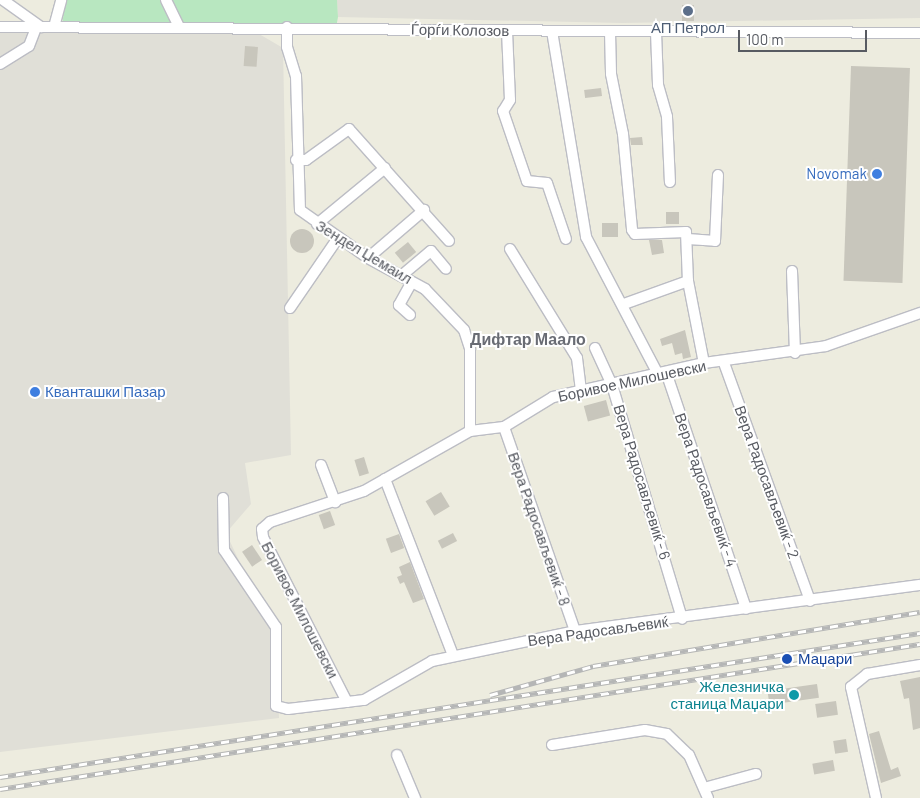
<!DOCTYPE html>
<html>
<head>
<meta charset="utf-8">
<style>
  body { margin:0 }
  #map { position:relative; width:920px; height:798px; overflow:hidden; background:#edecdf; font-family:Barlow,sans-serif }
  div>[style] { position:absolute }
  .industrial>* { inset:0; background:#e0dfd7 }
  .green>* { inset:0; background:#b8e7c0 }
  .building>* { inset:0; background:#c8c6bc; transform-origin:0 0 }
  .round { border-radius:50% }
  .roads { filter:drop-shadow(1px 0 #bcbdc4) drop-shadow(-1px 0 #bcbdc4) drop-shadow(0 1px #bcbdc4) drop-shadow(0 -1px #bcbdc4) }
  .street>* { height:10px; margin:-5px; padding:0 5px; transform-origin:5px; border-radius:5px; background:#fff }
  .rail>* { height:4.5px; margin-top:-2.25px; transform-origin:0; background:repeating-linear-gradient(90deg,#fff 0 8px,#b5b6b6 0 16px); box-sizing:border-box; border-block:1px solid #b5b6b6 }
  .dots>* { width:14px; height:14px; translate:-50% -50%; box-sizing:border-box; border:2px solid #fff; border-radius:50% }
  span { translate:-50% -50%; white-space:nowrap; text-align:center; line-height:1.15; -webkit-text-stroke:4px #fff; paint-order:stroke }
  .service-label { font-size:15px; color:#4e5e75 }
  .street-label { font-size:15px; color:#585b62 }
  .shop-label { font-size:15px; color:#366cbe }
  .right { translate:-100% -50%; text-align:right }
  .left { translate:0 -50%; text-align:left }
  .transit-label { font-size:15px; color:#164399 }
  .culture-label { font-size:15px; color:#0d838f }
  .neighbourhood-label { font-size:16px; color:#696c74; font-weight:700 }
  .scale { position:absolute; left:738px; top:30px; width:129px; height:22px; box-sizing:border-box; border:2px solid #585b62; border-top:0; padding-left:6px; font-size:15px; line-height:18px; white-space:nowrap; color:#585b62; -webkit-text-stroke:4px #fff; paint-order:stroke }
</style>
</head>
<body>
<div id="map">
  <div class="industrial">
    <i style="clip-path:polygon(337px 0,920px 0,920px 18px,622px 23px,338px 17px)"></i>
    <i style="clip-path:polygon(247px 27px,283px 48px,291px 455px,245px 463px,251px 504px,226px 533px,277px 642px,279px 718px,0 752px,0 28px)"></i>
  </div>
  <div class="green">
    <i style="clip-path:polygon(65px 0,337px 0,338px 17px,336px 28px,62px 27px)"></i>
  </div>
  <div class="building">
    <i style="left:682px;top:5px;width:12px;height:16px"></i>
    <i style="left:245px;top:46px;width:13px;height:20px;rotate:4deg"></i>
    <i style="left:851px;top:66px;width:59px;height:215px;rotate:2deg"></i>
    <i style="left:601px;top:88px;width:8px;height:17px;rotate:83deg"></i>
    <i style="clip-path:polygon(642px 137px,643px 145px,631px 145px,630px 138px)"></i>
    <i style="left:666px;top:212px;width:13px;height:12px"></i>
    <i style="left:602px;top:223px;width:16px;height:14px"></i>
    <i class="round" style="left:290px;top:229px;width:24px;height:24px"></i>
    <i style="clip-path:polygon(649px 240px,662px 240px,664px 253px,652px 255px)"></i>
    <i style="left:408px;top:242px;width:13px;height:17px;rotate:51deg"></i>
    <i style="clip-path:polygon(685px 330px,691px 357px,683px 359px,682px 353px,675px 355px,672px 343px,662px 346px,660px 339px)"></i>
    <i style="left:606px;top:400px;width:16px;height:23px;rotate:75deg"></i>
    <i style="left:364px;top:457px;width:17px;height:10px;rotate:73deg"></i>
    <i style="left:441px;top:492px;width:17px;height:18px;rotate:59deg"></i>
    <i style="left:330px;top:511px;width:15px;height:12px;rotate:70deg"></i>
    <i style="left:453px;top:533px;width:9px;height:17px;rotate:63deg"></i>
    <i style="left:399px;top:534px;width:15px;height:14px;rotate:70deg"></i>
    <i style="left:252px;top:545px;width:18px;height:12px;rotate:56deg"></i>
    <i style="clip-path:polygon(410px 562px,424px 599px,413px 603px,404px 582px,400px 584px,397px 577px,402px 575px,399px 567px)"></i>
    <i style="clip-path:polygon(920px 677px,920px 728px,913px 730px,909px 698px,904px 699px,900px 681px)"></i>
    <i style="left:817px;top:684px;width:14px;height:50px;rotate:82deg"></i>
    <i style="left:836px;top:701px;width:14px;height:21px;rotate:82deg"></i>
    <i style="clip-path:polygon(879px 731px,891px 770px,898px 767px,901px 776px,881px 783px,869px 734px)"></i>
    <i style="left:846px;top:739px;width:13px;height:13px;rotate:81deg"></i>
    <i style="left:833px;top:760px;width:11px;height:21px;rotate:80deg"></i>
  </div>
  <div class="roads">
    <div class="street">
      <i style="left:3px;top:0;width:47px;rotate:35.4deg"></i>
      <i style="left:166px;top:0;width:30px;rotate:64deg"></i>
      <i style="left:0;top:27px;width:920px;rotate:0.37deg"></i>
      <i style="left:54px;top:27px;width:28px;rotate:-75deg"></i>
      <i style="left:287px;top:27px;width:20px;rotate:90deg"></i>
      <i style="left:287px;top:47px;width:30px;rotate:73deg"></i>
      <i style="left:296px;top:76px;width:134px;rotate:88.3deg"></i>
      <i style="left:300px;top:210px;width:83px;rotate:35.2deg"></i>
      <i style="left:368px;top:258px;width:65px;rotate:28.5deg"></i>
      <i style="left:425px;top:289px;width:57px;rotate:46.4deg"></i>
      <i style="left:464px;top:330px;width:20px;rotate:72deg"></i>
      <i style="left:470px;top:349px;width:82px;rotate:90deg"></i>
      <i style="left:507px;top:31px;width:69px;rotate:87.5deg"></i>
      <i style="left:510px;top:100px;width:13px;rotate:122deg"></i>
      <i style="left:503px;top:111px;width:74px;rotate:71.1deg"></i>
      <i style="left:527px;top:181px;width:20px;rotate:6deg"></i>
      <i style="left:547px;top:183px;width:59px;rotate:71.3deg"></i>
      <i style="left:552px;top:31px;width:209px;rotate:80.6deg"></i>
      <i style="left:586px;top:237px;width:155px;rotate:62.3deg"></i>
      <i style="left:610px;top:32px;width:42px;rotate:88.6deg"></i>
      <i style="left:611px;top:74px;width:61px;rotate:78.7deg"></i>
      <i style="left:623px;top:134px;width:96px;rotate:84.6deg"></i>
      <i style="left:632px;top:230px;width:5px;rotate:53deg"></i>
      <i style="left:635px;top:234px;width:51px;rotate:-2.2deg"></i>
      <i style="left:686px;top:232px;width:49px;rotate:87.7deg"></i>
      <i style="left:688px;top:281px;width:84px;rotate:79deg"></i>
      <i style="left:656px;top:32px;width:53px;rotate:87.8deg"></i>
      <i style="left:658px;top:85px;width:33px;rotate:74deg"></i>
      <i style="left:667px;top:117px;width:65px;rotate:87.4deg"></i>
      <i style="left:0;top:64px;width:34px;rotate:-32deg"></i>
      <i style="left:29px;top:46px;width:19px;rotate:-69deg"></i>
      <i style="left:296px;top:160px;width:10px"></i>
      <i style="left:306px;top:160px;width:53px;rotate:-35.8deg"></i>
      <i style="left:349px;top:129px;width:150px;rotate:48.2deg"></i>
      <i style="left:317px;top:224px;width:88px;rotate:-39.5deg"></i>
      <i style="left:688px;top:239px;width:27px;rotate:4deg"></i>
      <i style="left:715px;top:241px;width:66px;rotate:-87.4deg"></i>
      <i style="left:510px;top:249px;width:128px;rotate:58.4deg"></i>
      <i style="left:577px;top:358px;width:31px;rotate:83deg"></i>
      <i style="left:368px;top:258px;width:74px;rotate:-40.6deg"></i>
      <i style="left:792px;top:271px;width:82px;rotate:87.9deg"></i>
      <i style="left:401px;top:276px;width:39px;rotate:-40deg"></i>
      <i style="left:431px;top:251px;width:23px;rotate:50deg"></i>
      <i style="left:624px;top:304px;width:68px;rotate:-19.8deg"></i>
      <i style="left:290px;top:308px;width:85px;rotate:-55.6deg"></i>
      <i style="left:410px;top:315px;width:15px;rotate:-138deg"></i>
      <i style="left:399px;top:305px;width:26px;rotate:-61deg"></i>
      <i style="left:595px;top:348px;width:41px;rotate:65.3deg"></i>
      <i style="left:612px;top:385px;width:244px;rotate:73.3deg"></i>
      <i style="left:724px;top:363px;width:253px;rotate:70.1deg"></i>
      <i style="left:666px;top:372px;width:250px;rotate:71.3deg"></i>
      <i style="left:504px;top:427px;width:216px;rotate:70.8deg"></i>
      <i style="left:321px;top:465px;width:40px;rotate:69deg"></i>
      <i style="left:385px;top:479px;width:189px;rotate:68.9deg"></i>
      <i style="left:223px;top:498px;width:52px;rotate:88.9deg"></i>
      <i style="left:224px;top:550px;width:93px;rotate:56deg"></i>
      <i style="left:276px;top:627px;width:79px;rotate:90deg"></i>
      <i style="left:276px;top:706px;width:12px;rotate:14deg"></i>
      <i style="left:288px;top:709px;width:77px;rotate:-6.8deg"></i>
      <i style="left:364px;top:700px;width:78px;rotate:-29.8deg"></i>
      <i style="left:432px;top:661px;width:146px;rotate:-11.8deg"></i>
      <i style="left:575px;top:631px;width:348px;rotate:-7.6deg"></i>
      <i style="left:347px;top:702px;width:185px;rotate:-117deg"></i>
      <i style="left:263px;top:537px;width:8px;rotate:-97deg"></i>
      <i style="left:262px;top:529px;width:11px;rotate:-41deg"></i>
      <i style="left:270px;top:522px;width:99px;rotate:-18.3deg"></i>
      <i style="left:364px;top:491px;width:122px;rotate:-29.5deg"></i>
      <i style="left:470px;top:431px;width:34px;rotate:-7deg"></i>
      <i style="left:504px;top:427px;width:57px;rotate:-31.5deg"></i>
      <i style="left:553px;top:397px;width:155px;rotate:-12.7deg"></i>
      <i style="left:704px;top:363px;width:123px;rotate:-7.9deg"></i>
      <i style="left:826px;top:346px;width:100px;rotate:-19.3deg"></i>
      <i style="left:552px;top:745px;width:94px;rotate:-9.2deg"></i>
      <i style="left:645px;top:730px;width:22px;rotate:10deg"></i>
      <i style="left:667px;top:734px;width:30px;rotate:44deg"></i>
      <i style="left:689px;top:755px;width:47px;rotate:66.2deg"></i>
      <i style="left:397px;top:755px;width:47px;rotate:67.3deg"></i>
      <i style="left:704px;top:788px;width:54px;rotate:-15.1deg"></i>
      <i style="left:876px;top:798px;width:114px;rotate:-102.7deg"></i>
      <i style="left:851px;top:687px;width:21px;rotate:-39deg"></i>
      <i style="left:867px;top:674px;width:54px;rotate:-9.6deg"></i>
    </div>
  </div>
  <div class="rail">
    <i style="left:490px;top:695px;width:107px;rotate:-15.7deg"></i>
    <i style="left:593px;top:666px;width:331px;rotate:-9.4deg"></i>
    <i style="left:0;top:777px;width:931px;rotate:-8.9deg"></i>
    <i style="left:0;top:789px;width:931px;rotate:-8.96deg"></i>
  </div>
  <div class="dots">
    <i style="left:688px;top:11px;background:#5c6f8a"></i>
    <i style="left:877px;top:174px;background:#3f7fe0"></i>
    <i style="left:35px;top:392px;background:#3f7fe0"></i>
    <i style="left:787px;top:659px;background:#1a4fb4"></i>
    <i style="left:794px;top:695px;background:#0f9aa8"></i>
  </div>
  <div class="service-label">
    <span style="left:688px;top:28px">АП Петрол</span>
  </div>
  <div class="street-label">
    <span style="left:460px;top:30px;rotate:1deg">Ѓорѓи Колозов</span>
    <span style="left:364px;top:252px;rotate:31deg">Зендел Џемаил</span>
    <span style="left:632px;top:381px;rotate:-12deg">Боривое Милошевски</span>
    <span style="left:642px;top:482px;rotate:73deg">Вера Радосављевиќ - 6</span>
    <span style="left:767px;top:482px;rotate:70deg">Вера Радосављевиќ - 2</span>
    <span style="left:706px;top:490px;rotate:71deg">Вера Радосављевиќ - 4</span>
    <span style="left:539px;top:529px;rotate:71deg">Вера Радосављевиќ - 8</span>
    <span style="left:300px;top:610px;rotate:63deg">Боривое Милошевски</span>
    <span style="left:598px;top:631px;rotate:-8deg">Вера Радосављевиќ</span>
  </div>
  <div class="shop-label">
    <span class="right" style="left:867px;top:174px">Novomak</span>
    <span class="left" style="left:45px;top:392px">Кванташки Пазар</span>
  </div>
  <div class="transit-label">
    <span class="left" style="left:798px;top:659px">Маџари</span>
  </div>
  <div class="culture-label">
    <span class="right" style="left:784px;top:695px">Железничка<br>станица Маџари</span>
  </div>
  <div class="neighbourhood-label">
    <span style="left:528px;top:339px">Дифтар Маало</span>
  </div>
  <div class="scale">100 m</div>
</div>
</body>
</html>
